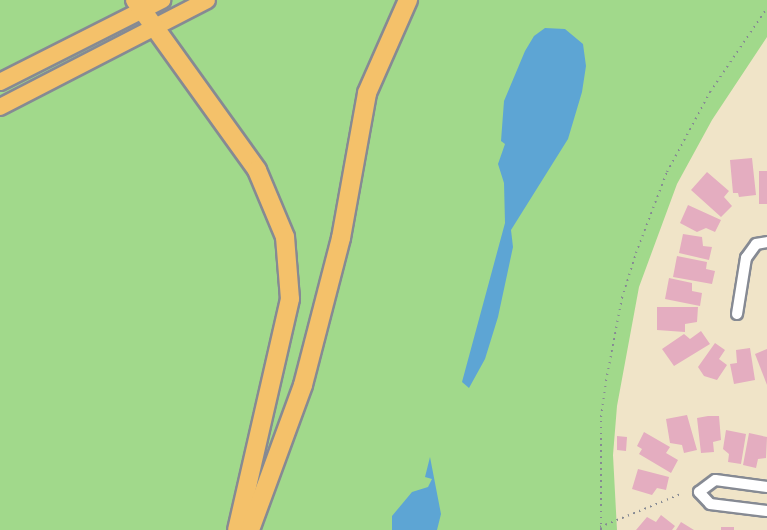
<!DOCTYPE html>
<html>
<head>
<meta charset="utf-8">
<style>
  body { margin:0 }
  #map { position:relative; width:767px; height:530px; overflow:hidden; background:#f0e4c8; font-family:"Comic Neue",sans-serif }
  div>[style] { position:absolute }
  .green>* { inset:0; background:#a1d98b }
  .water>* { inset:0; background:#5da5d4 }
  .building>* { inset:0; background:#e4adc0; transform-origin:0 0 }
  .path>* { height:2px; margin-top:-1px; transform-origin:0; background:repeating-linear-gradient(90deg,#868a93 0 1.5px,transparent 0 6px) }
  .roads { filter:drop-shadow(2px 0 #868a93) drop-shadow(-2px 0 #868a93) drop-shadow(0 2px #868a93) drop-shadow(0 -2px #868a93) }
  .minor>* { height:10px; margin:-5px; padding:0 5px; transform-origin:5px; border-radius:5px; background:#fff }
  .primary>* { height:16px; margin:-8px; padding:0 8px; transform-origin:8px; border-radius:8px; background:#f4c16a }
  .motorway>* { height:18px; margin:-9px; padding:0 9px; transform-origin:9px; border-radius:9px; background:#f4c16a }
  span { translate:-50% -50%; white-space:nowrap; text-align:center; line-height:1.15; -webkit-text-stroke:4.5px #f7f3e8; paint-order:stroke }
</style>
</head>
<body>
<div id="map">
  <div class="green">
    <i style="clip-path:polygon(0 0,767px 0,767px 37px,712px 120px,677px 184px,639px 287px,617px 406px,613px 455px,617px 530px,0 530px)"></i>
  </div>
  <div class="water">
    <i style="clip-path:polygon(545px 28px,565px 29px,583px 44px,586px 66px,582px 92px,568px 139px,511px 230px,513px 247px,498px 317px,485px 359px,469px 388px,462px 382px,505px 223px,504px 183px,498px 164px,505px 144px,501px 141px,504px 101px,525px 51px,534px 36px)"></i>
    <i style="clip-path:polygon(430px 457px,441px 514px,437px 530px,392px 530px,392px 516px,412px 492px,428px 487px,432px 479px,425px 477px)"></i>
  </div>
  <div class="building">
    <i style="clip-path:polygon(752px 158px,756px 195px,739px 197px,738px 193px,733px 193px,730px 160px)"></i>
    <i style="left:759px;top:171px;width:8px;height:33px"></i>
    <i style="clip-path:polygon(707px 172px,729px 191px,724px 197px,732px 206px,721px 217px,691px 190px)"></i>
    <i style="clip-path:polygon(688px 205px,721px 220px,715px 232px,706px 228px,697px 232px,680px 223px)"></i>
    <i style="clip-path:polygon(683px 234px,702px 237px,703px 246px,712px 247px,709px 260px,679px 253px)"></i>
    <i style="clip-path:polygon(677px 256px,707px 262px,706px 269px,715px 271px,712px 284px,673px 277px)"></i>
    <i style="clip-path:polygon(669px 278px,692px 283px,692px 291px,702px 293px,700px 306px,665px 299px)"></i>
    <i style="clip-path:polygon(657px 307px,698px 307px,697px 322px,685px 324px,685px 332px,657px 330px)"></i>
    <i style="clip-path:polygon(701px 331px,710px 344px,674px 366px,662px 349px,684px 334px,690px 339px)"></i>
    <i style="clip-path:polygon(715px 343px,725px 350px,719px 359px,727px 365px,717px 380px,704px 376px,698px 367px)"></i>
    <i style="clip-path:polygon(750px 348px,755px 380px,734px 384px,730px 364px,737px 363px,736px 350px)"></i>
    <i style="clip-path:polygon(767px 349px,767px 385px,755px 354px)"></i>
    <i style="clip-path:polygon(687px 415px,697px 450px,684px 453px,682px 445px,670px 443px,666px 419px)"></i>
    <i style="clip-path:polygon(708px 416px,719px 416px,721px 440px,713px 442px,714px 452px,701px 453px,697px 418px)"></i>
    <i style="clip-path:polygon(726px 430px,746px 434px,741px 464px,728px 462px,729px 454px,723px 449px)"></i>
    <i style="clip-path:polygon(644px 432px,670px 447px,666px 453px,678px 460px,671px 473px,639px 454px,642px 449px,637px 446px)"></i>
    <i style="clip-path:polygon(749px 433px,767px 437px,766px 458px,758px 459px,756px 468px,743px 465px)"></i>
    <i style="clip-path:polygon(617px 436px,627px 437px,626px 451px,617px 450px)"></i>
    <i style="clip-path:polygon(638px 469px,669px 477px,666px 490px,657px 488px,652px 495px,632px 489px)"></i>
    <i style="clip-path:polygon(661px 515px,675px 526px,672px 530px,636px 530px,647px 517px,656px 522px)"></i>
    <i style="clip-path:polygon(681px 522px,694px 530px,676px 530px)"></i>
    <i style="left:721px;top:527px;width:13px;height:3px"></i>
  </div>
  <div class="path">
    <i style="left:600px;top:527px;width:87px;rotate:-22.2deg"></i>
    <i style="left:601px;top:530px;width:113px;rotate:-90deg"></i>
    <i style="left:601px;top:417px;width:36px;rotate:-82deg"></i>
    <i style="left:606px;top:381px;width:85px;rotate:-79.1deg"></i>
    <i style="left:622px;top:298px;width:47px;rotate:-72.7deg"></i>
    <i style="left:636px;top:253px;width:87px;rotate:-69.1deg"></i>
    <i style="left:667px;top:172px;width:91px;rotate:-61.7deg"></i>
    <i style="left:710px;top:92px;width:102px;rotate:-55.8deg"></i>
  </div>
  <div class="roads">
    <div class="minor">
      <i style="left:737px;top:314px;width:57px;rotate:-80.9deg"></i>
      <i style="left:746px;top:258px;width:17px;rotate:-54deg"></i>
      <i style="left:756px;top:244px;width:11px;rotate:-10deg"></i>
      <i style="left:767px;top:487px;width:52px;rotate:-172.3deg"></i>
      <i style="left:715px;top:480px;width:20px;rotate:143deg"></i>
      <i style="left:699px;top:492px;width:16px;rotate:47deg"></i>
      <i style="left:710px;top:504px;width:57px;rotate:7deg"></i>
    </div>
    <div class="primary">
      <i style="left:0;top:82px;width:182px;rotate:-26.8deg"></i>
      <i style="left:0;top:107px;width:233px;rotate:-27.3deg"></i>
    </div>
    <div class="motorway">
      <i style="left:135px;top:0;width:209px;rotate:54.3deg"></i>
      <i style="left:257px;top:170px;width:73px;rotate:67.3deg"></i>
      <i style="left:285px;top:237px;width:62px;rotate:85.4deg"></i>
      <i style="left:290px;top:299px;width:237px;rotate:102.9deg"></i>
      <i style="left:250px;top:530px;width:154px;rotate:-69.9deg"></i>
      <i style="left:303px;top:385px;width:152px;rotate:-75.5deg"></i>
      <i style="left:341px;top:238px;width:147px;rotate:-79.8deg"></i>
      <i style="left:367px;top:93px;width:102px;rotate:-66.2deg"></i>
    </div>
  </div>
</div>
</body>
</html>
